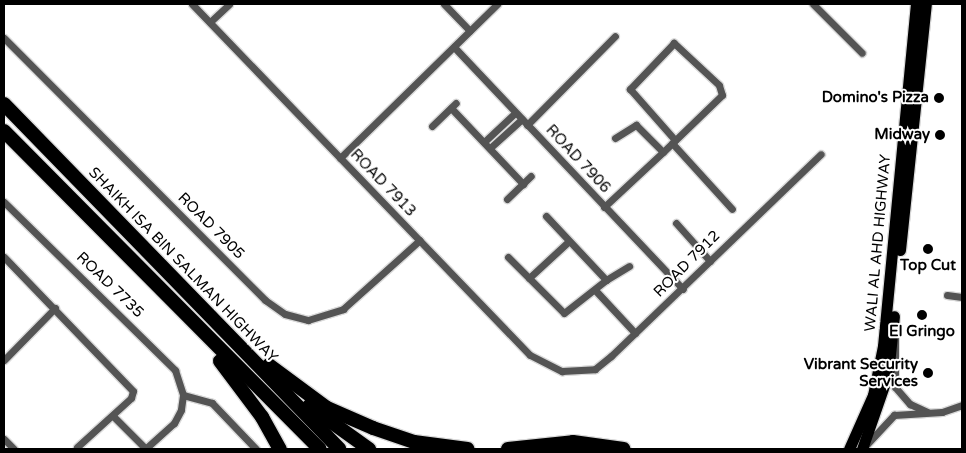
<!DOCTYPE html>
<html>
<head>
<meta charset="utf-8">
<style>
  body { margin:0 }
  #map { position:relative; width:966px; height:453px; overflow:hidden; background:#fff; font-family:"Varela Round",sans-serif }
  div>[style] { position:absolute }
  .roads { filter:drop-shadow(1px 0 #dbdbdb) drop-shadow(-1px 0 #dbdbdb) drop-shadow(0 1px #dbdbdb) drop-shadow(0 -1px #dbdbdb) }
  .minor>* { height:7px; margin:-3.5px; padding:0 3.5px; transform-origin:3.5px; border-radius:3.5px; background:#545454 }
  .primary>* { height:11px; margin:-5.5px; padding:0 5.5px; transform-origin:5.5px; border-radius:5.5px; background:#000 }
  .motorway>* { height:14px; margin:-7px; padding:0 7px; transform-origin:7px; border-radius:7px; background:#000 }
  .dots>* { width:14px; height:14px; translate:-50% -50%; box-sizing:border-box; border:2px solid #fff; border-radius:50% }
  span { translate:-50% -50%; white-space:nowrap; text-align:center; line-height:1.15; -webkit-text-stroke:4px #fff; paint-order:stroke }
  .poi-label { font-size:15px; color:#000; font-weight:700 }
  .right { translate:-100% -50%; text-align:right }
  .street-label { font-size:15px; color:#000 }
  .frame { position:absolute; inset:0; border:5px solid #000; pointer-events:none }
</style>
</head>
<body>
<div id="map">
  <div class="roads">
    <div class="minor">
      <i style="left:192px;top:4px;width:487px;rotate:46.1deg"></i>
      <i style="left:530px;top:355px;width:36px;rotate:27deg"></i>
      <i style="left:562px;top:371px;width:33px;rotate:-3deg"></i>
      <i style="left:595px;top:369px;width:21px;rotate:-39deg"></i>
      <i style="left:611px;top:356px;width:291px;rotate:-43.9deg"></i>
      <i style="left:444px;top:4px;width:37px;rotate:46deg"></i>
      <i style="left:813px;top:4px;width:69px;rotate:45deg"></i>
      <i style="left:210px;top:22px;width:26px;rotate:-43deg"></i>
      <i style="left:4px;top:38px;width:370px;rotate:45.1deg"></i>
      <i style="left:265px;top:300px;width:24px;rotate:35deg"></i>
      <i style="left:285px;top:314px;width:24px;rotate:15deg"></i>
      <i style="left:308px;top:320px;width:37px;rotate:-17deg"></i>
      <i style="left:343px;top:309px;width:103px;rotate:-41.9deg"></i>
      <i style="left:454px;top:47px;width:333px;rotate:46.6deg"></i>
      <i style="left:451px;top:108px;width:105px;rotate:46.5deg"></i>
      <i style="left:527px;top:125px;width:125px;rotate:-45.3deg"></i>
      <i style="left:432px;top:126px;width:33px;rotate:-44deg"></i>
      <i style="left:615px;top:138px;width:25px;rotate:-32deg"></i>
      <i style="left:636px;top:125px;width:38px;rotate:45deg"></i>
      <i style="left:484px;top:142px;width:42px;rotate:-43.1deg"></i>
      <i style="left:672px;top:143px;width:89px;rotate:47.7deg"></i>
      <i style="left:490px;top:148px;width:43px;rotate:-42.2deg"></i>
      <i style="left:340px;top:158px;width:220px;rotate:-44.4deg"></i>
      <i style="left:507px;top:199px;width:33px;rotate:-44deg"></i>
      <i style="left:4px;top:202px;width:240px;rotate:44.5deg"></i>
      <i style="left:175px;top:370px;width:26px;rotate:72deg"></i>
      <i style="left:183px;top:395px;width:15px;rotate:98deg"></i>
      <i style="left:181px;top:410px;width:15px;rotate:118deg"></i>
      <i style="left:174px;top:423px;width:39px;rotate:138deg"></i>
      <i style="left:604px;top:207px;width:81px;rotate:-43deg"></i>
      <i style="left:663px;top:152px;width:82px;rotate:-44deg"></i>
      <i style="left:722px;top:95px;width:10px;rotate:-107deg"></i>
      <i style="left:719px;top:85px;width:62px;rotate:-137deg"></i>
      <i style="left:674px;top:43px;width:64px;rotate:133.7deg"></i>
      <i style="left:630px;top:89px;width:68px;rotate:48.6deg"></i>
      <i style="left:546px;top:216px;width:88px;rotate:46.8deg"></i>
      <i style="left:606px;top:280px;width:27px;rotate:-31deg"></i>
      <i style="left:676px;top:223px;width:51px;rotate:48.2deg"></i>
      <i style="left:4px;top:257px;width:186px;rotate:46.1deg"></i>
      <i style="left:133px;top:391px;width:7px;rotate:106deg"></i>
      <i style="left:131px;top:398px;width:73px;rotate:137.8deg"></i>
      <i style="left:508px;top:257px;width:79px;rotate:45deg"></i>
      <i style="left:564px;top:313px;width:53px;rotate:-38.2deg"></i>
      <i style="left:529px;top:278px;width:54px;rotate:-42.8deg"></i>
      <i style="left:595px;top:290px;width:59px;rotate:47.1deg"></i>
      <i style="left:947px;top:295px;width:15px;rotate:8deg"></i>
      <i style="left:895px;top:335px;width:52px;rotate:90deg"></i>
      <i style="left:895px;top:387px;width:23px;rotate:49deg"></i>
      <i style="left:910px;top:404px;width:19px;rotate:25deg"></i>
      <i style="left:4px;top:360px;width:73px;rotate:-45.6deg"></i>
      <i style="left:183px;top:395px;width:30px;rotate:15deg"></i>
      <i style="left:212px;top:403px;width:64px;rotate:46.3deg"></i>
      <i style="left:113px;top:416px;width:47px;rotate:45deg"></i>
      <i style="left:4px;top:439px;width:14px;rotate:45deg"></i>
      <i style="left:867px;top:444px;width:40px;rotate:-47deg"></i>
      <i style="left:894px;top:415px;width:48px;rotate:-3.6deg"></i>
      <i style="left:942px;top:412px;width:21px;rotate:-19deg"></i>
    </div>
    <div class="primary">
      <i style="left:900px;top:250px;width:247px;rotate:-84deg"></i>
      <i style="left:849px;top:449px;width:59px;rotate:-66deg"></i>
      <i style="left:873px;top:395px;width:50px;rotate:-78.5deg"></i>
      <i style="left:883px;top:346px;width:344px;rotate:-84.5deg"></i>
      <i style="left:862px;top:449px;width:79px;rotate:-70.9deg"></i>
      <i style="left:888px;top:374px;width:58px;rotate:-84.1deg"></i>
    </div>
    <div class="motorway">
      <i style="left:4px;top:104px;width:481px;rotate:45.8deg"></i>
      <i style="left:4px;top:131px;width:448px;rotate:45.2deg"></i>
      <i style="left:220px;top:361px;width:70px;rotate:53.1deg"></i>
      <i style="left:262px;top:417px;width:37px;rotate:61deg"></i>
      <i style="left:269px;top:365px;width:72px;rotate:36.6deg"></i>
      <i style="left:327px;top:408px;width:50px;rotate:23.5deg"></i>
      <i style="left:373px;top:428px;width:43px;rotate:18.9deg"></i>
      <i style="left:414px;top:442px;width:54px;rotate:7.4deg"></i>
      <i style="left:309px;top:406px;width:74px;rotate:35.6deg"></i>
      <i style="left:508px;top:449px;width:65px;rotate:-6.1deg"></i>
      <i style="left:573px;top:442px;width:51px;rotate:7.8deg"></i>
    </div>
  </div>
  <div class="dots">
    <i style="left:939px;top:98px;background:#000"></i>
    <i style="left:940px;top:135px;background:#000"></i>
    <i style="left:928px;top:249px;background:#000"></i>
    <i style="left:922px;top:315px;background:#000"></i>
    <i style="left:928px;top:373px;background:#000"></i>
  </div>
  <div class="poi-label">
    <span class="right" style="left:929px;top:98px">Domino's Pizza</span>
    <span class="right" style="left:930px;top:135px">Midway</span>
    <span style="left:928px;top:266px">Top Cut</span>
    <span style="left:922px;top:332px">El Gringo</span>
    <span class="right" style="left:918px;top:373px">Vibrant Security<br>Services</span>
  </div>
  <div class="street-label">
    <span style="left:578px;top:159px;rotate:47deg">ROAD 7906</span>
    <span style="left:383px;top:183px;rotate:46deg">ROAD 7913</span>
    <span style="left:211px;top:226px;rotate:45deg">ROAD 7905</span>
    <span style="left:878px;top:243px;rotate:-85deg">WALI AL AHD HIGHWAY</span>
    <span style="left:687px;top:264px;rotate:-45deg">ROAD 7912</span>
    <span style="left:183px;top:265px;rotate:46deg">SHAIKH ISA BIN SALMAN HIGHWAY</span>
    <span style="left:110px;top:285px;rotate:44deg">ROAD 7735</span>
  </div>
  <div class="frame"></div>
</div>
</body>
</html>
